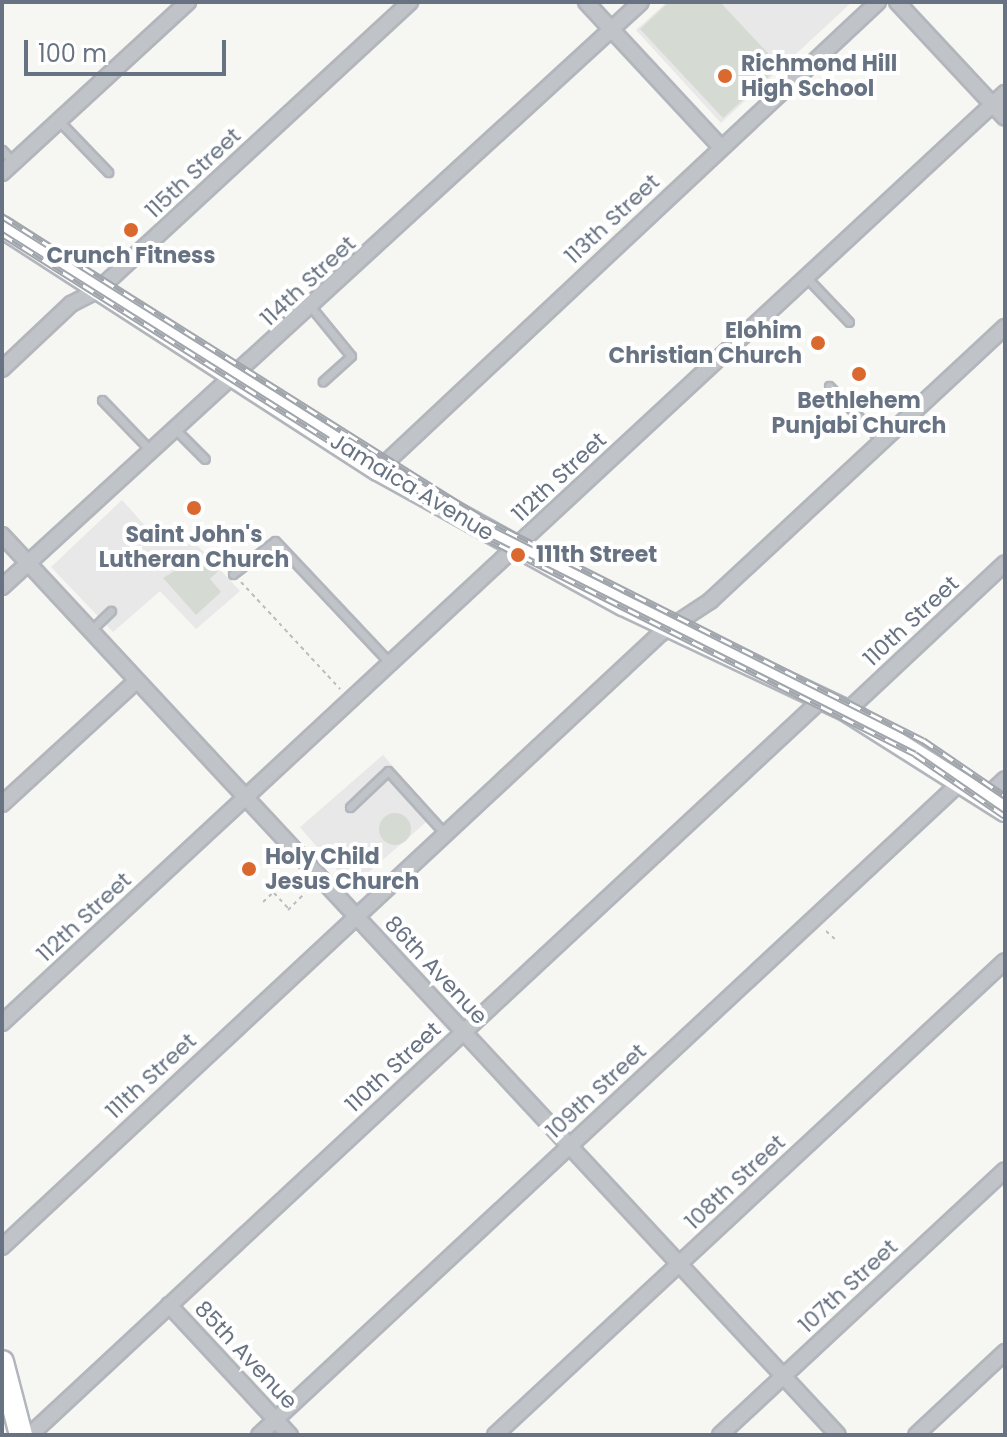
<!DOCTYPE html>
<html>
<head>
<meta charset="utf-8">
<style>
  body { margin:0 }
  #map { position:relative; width:1007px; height:1437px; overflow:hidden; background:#f6f6f3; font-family:Poppins,sans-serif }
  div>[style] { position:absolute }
  .built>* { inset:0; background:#e7e8e7; transform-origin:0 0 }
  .green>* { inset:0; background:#d5dbd3 }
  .round { border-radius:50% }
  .path>* { height:2px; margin-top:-1px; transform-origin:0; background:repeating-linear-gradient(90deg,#babcbf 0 4px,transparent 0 8px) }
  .roads { filter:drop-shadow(2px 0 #b2b6bc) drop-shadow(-2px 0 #b2b6bc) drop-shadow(0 2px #b2b6bc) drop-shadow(0 -2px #b2b6bc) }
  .service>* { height:7px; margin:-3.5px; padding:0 3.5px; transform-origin:3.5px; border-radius:3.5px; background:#c0c3c7 }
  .minor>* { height:14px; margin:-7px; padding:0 7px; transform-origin:7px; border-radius:7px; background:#c0c3c7 }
  .secondary>* { height:20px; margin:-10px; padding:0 10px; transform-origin:10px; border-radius:10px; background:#fff }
  .primary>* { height:22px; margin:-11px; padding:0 11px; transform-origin:11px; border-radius:11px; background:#fff }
  .rail>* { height:7px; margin-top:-3.5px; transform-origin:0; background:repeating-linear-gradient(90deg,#fff 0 12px,#a1a6ac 0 24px); box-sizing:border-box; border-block:2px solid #a1a6ac }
  .dots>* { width:22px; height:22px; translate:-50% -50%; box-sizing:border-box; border:4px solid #fff; border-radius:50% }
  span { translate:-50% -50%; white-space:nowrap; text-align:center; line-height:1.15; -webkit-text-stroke:8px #fff; paint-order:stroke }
  .poi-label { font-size:22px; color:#677383; font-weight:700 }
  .left { translate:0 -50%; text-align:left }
  .right { translate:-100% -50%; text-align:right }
  .street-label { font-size:22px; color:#677383 }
  .frame { position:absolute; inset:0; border:4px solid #677383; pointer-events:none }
  .scale { position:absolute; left:24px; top:40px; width:202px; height:36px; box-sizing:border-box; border:4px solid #677383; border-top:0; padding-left:10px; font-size:24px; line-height:28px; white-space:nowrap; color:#677383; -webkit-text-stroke:6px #fff; paint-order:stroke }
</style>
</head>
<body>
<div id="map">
  <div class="built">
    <i style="clip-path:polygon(667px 2px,852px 2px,721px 123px,636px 30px)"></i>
    <i style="clip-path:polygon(122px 500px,164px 547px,183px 530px,240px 591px,196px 629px,160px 591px,113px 632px,51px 567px)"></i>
    <i style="left:383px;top:755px;width:79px;height:110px;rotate:49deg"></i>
  </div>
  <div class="green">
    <i style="clip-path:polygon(669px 2px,720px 2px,780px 66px,723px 118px,640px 29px)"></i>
    <i style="clip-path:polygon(202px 554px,218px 571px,210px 579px,221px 592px,196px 615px,163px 578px)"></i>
    <i class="round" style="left:379px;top:813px;width:32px;height:32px"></i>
  </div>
  <div class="path">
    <i style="left:241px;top:582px;width:146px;rotate:47.2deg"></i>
    <i style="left:274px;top:893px;width:22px;rotate:47deg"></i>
    <i style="left:263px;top:902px;width:37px;rotate:-43deg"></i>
    <i style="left:288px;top:910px;width:23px;rotate:-45deg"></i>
    <i style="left:826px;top:931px;width:13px;rotate:42deg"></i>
  </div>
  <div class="roads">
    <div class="service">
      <i style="left:59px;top:121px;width:71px;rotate:46.1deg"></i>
      <i style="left:2px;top:150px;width:18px;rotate:47deg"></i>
      <i style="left:806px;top:277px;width:62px;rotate:46.3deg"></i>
      <i style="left:311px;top:307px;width:63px;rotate:50.8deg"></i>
      <i style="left:351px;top:356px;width:38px;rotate:138deg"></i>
      <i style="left:829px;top:386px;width:76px;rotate:46.1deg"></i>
      <i style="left:102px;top:400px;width:71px;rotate:46.1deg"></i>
      <i style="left:175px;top:429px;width:42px;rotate:45deg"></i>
      <i style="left:233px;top:574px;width:53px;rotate:-38.2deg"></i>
      <i style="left:275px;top:541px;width:168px;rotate:46.7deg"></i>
      <i style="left:90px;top:631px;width:29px;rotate:-44deg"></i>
      <i style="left:350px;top:807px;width:52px;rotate:-43.5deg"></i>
      <i style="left:388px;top:771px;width:86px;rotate:47.8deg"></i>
    </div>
    <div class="minor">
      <i style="left:586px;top:2px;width:197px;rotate:47.1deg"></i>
      <i style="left:897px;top:2px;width:158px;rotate:47deg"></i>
      <i style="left:2px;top:173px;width:253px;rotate:-42.6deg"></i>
      <i style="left:2px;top:369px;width:95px;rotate:-43.3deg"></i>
      <i style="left:71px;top:304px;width:29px;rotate:-27deg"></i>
      <i style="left:97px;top:291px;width:426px;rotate:-42.7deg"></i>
      <i style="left:378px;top:470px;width:685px;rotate:-43.11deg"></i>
      <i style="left:2px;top:535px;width:1228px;rotate:47.11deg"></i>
      <i style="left:2px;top:587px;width:866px;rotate:-42.47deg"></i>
      <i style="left:847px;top:711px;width:216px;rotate:-43.1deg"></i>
      <i style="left:988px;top:795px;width:23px;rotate:-43deg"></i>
      <i style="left:2px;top:804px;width:182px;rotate:-42.5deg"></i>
      <i style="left:2px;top:1023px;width:1368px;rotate:-42.84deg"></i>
      <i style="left:2px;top:1247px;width:899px;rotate:-42.97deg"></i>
      <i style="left:660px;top:634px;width:60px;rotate:-33.4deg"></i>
      <i style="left:710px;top:601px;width:403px;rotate:-42.9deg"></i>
      <i style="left:169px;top:1305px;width:178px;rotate:47.1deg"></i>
      <i style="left:30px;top:1435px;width:1081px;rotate:-42.9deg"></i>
      <i style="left:259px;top:1435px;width:962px;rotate:-42.94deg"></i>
      <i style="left:495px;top:1435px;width:696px;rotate:-42.9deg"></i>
      <i style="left:720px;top:1435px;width:389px;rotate:-42.9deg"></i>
      <i style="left:916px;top:1435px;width:122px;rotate:-43deg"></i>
    </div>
    <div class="secondary">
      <i style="left:2px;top:227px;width:448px;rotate:32.9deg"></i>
      <i style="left:378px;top:470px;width:280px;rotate:28.9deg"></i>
      <i style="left:623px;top:605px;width:248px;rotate:25.3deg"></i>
      <i style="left:847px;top:711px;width:187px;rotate:32.3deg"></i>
    </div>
    <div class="primary">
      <i style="left:2px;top:1362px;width:75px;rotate:75.4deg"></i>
    </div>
  </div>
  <div class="rail">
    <i style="left:2px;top:216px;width:571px;rotate:32.19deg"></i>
    <i style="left:485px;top:520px;width:490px;rotate:26.7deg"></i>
    <i style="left:923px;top:740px;width:99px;rotate:34.3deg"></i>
    <i style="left:2px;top:234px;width:563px;rotate:32.22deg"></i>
    <i style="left:478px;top:534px;width:489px;rotate:26.7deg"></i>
    <i style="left:915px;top:754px;width:109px;rotate:34.6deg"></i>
  </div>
  <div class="dots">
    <i style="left:725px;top:76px;background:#da6930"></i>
    <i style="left:131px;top:230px;background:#da6930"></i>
    <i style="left:818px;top:343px;background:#da6930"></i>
    <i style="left:859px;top:374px;background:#da6930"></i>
    <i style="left:194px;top:508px;background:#da6930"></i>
    <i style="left:518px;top:555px;background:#da6930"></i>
    <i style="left:249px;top:869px;background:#da6930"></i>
  </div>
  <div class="poi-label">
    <span class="left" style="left:741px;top:76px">Richmond Hill<br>High School</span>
    <span style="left:131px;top:256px">Crunch Fitness</span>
    <span class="right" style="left:802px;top:343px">Elohim<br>Christian Church</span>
    <span style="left:859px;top:413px">Bethlehem<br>Punjabi Church</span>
    <span style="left:194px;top:547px">Saint John's<br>Lutheran Church</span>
    <span class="left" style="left:536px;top:555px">111th Street</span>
    <span class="left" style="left:265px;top:869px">Holy Child<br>Jesus Church</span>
  </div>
  <div class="street-label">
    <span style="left:193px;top:173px;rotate:-43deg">115th Street</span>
    <span style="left:612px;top:219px;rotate:-43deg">113th Street</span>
    <span style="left:308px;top:281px;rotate:-43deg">114th Street</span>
    <span style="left:559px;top:477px;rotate:-43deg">112th Street</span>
    <span style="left:412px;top:487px;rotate:31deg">Jamaica Avenue</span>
    <span style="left:911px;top:621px;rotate:-43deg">110th Street</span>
    <span style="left:84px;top:917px;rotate:-43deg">112th Street</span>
    <span style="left:436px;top:970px;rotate:47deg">86th Avenue</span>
    <span style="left:393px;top:1067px;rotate:-43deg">110th Street</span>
    <span style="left:151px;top:1076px;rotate:-43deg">111th Street</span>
    <span style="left:596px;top:1091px;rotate:-43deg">109th Street</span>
    <span style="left:735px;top:1182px;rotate:-43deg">108th Street</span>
    <span style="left:848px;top:1286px;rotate:-43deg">107th Street</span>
    <span style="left:246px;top:1355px;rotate:47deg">85th Avenue</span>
  </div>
  <div class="frame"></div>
  <div class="scale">100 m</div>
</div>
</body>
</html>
